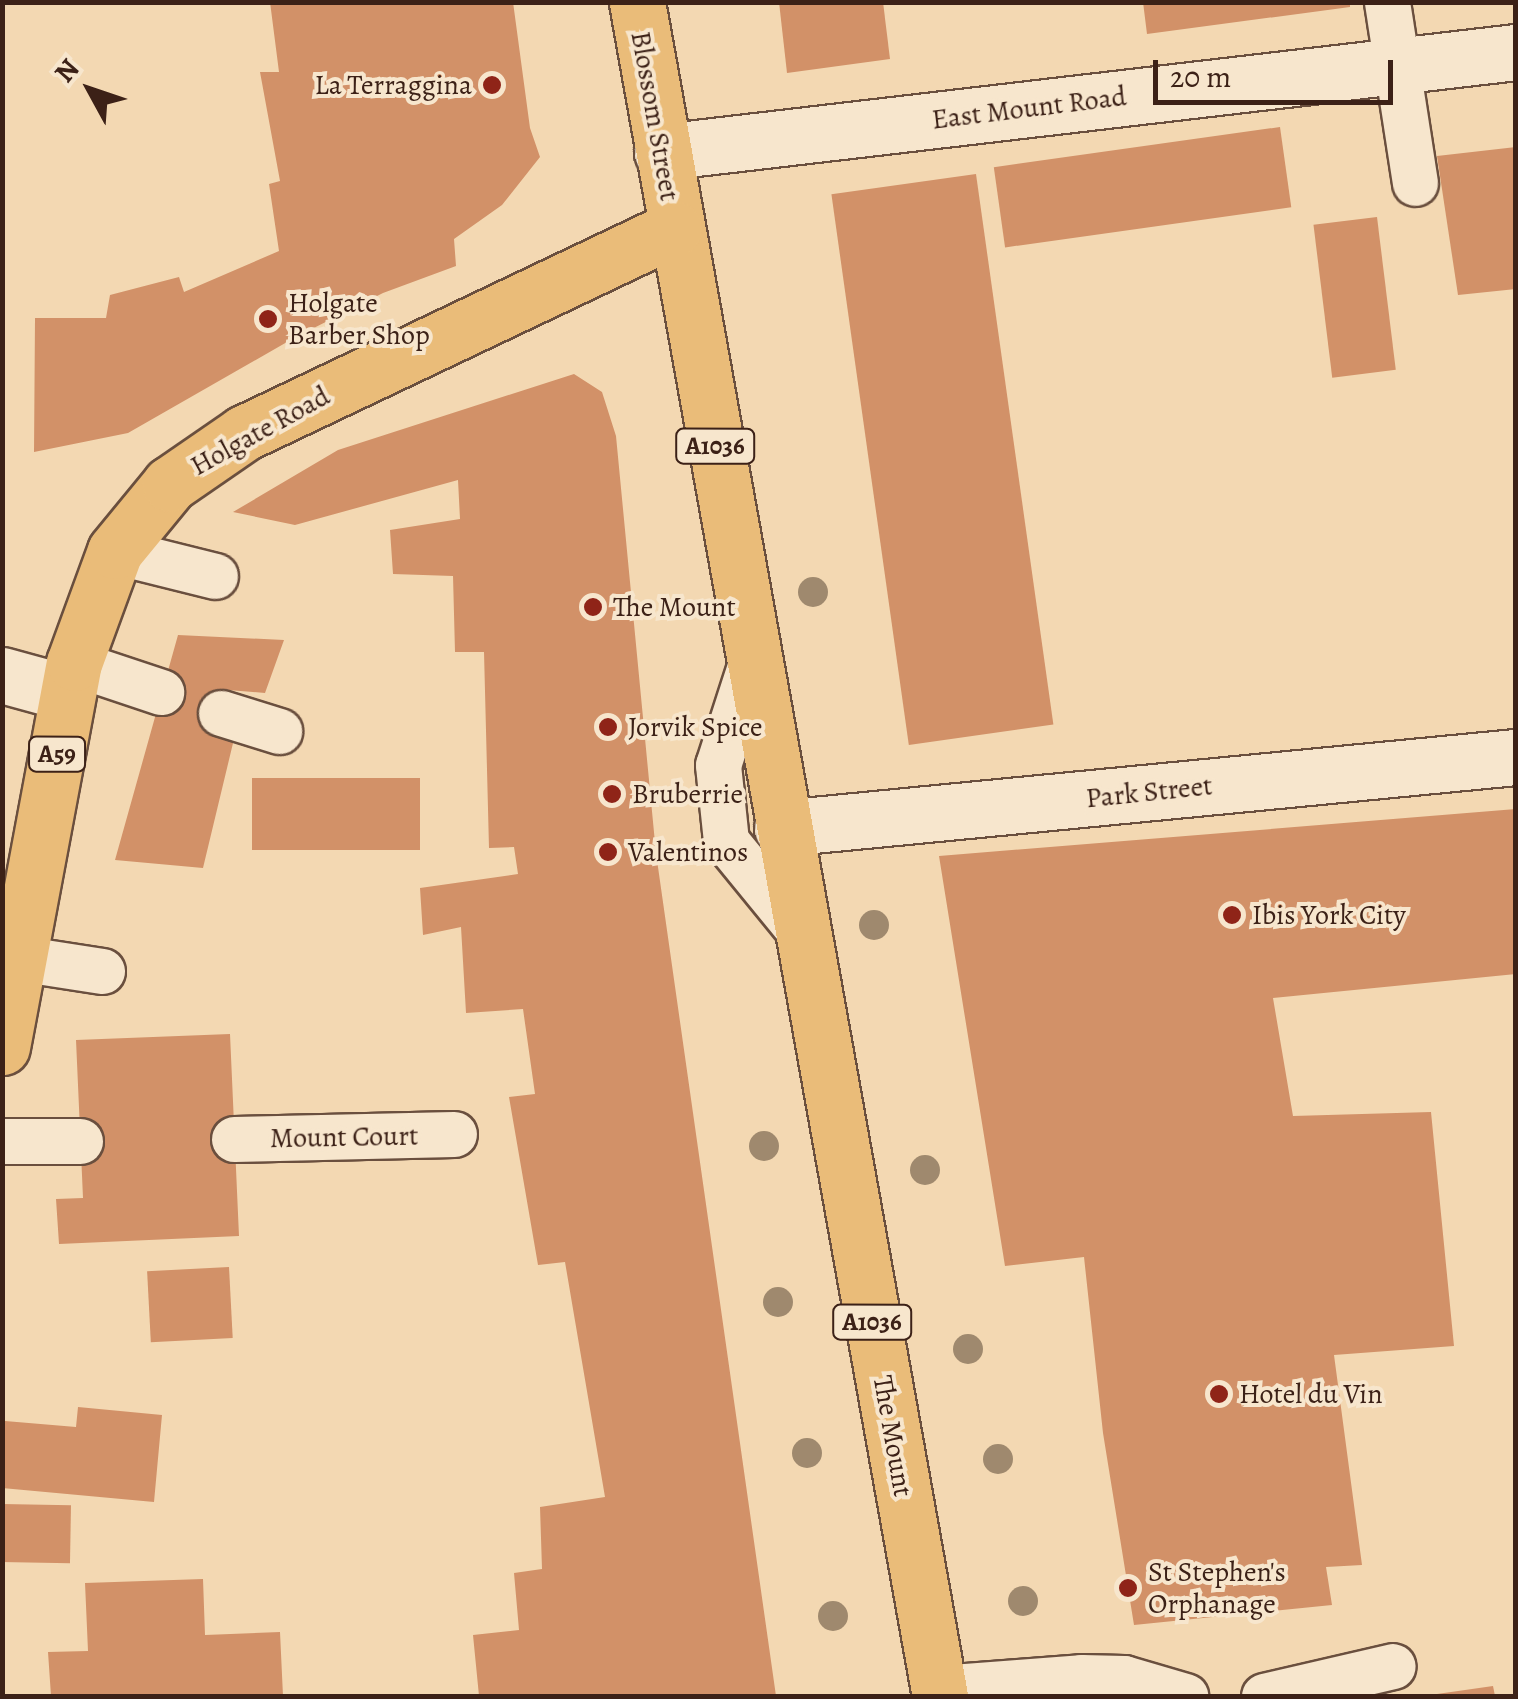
<!DOCTYPE html>
<html>
<head>
<meta charset="utf-8">
<style>
  body { margin:0 }
  #map { position:relative; width:1518px; height:1699px; overflow:hidden; background:#f3d8b2; font-family:Alegreya,serif }
  div>[style] { position:absolute }
  .building>* { inset:0; background:#d29168; transform-origin:0 0 }
  .roads { filter:drop-shadow(2px 0 #6a4f3e) drop-shadow(-2px 0 #6a4f3e) drop-shadow(0 2px #6a4f3e) drop-shadow(0 -2px #6a4f3e) }
  .service>* { height:45px; margin:-22.5px; padding:0 22.5px; transform-origin:22.5px; border-radius:22.5px; background:#f7e6cd }
  .minor>* { height:55px; margin:-27.5px; padding:0 27.5px; transform-origin:27.5px; border-radius:27.5px; background:#f7e6cd }
  .primary>* { height:55px; margin:-27.5px; padding:0 27.5px; transform-origin:27.5px; border-radius:27.5px; background:#eabc79 }
  .trees>* { width:30px; height:30px; margin:-15px; border-radius:50%; background:#9f896e }
  .dots>* { width:28px; height:28px; translate:-50% -50%; box-sizing:border-box; border:5px solid #f7e6cd; border-radius:50% }
  span { translate:-50% -50%; white-space:nowrap; text-align:center; line-height:1.15; -webkit-text-stroke:8px #f7e6cd; paint-order:stroke }
  .shield-label span { padding:2px 8px; background:#f7e6cd; border:2px solid; border-radius:8px; -webkit-text-stroke-width:0 }
  .shield-label { font-size:25px; color:#3c2117; font-weight:700 }
  .poi-label { font-size:28px; color:#3c2117 }
  .right { translate:-100% -50%; text-align:right }
  .left { translate:0 -50%; text-align:left }
  .street-label { font-size:28px; color:#3c2117 }
  .frame { position:absolute; inset:0; border:5px solid #3c2117; pointer-events:none }
  .north { position:absolute; left:40px; top:40px; width:100px; height:100px; -webkit-text-stroke:8px #f7e6cd; paint-order:stroke; rotate:310deg; font-size:28px; font-weight:700; line-height:40px; text-align:center; color:#3c2117 }
  .north::after { content:''; display:block; margin:auto; width:35px; height:45px; background:#3c2117; clip-path:polygon(50% 0,100% 100%,50% 72%,0 100%) }
  .scale { position:absolute; left:1153px; top:60px; width:240px; height:45px; box-sizing:border-box; border:5px solid #3c2117; border-top:0; padding-left:12px; font-size:30px; line-height:35px; white-space:nowrap; color:#3c2117; -webkit-text-stroke:8px #f7e6cd; paint-order:stroke }
</style>
</head>
<body>
<div id="map">
  <div class="building">
    <i style="clip-path:polygon(270px 2px,513px 2px,530px 128px,540px 157px,502px 205px,454px 239px,456px 266px,383px 293px,294px 338px,128px 433px,34px 452px,35px 318px,106px 318px,110px 295px,179px 277px,184px 292px,279px 251px,269px 184px,280px 181px,260px 72px,279px 72px)"></i>
    <i style="clip-path:polygon(779px 2px,883px 2px,890px 59px,787px 73px)"></i>
    <i style="clip-path:polygon(1143px 2px,1350px 2px,1350px 7px,1147px 34px)"></i>
    <i style="left:1280px;top:127px;width:81px;height:289px;rotate:82deg"></i>
    <i style="clip-path:polygon(1516px 147px,1516px 289px,1458px 295px,1437px 156px)"></i>
    <i style="left:976px;top:174px;width:556px;height:146px;rotate:82deg"></i>
    <i style="left:1377px;top:217px;width:154px;height:64px;rotate:83deg"></i>
    <i style="clip-path:polygon(574px 374px,602px 392px,616px 436px,656px 853px,776px 1696px,479px 1696px,473px 1635px,519px 1630px,514px 1573px,542px 1569px,540px 1507px,605px 1497px,565px 1262px,538px 1265px,509px 1097px,535px 1094px,523px 1009px,466px 1013px,461px 927px,423px 935px,420px 888px,518px 874px,514px 847px,489px 848px,484px 652px,455px 652px,453px 576px,393px 574px,390px 530px,460px 519px,458px 480px,295px 525px,233px 512px,338px 450px)"></i>
    <i style="clip-path:polygon(178px 635px,284px 640px,265px 693px,228px 690px,221px 713px,234px 739px,203px 868px,115px 860px)"></i>
    <i style="left:252px;top:778px;width:168px;height:72px"></i>
    <i style="clip-path:polygon(1516px 809px,1516px 974px,1273px 998px,1293px 1116px,1431px 1112px,1454px 1346px,1334px 1355px,1362px 1565px,1326px 1567px,1332px 1605px,1134px 1625px,1103px 1433px,1084px 1257px,1005px 1266px,939px 856px)"></i>
    <i style="clip-path:polygon(230px 1034px,239px 1236px,59px 1244px,56px 1199px,83px 1198px,76px 1040px)"></i>
    <i style="left:229px;top:1267px;width:71px;height:82px;rotate:87deg"></i>
    <i style="clip-path:polygon(78px 1407px,162px 1415px,154px 1502px,2px 1488px,5px 1421px,76px 1427px)"></i>
    <i style="left:2px;top:1504px;width:69px;height:58px;rotate:1deg"></i>
    <i style="clip-path:polygon(203px 1579px,205px 1635px,280px 1632px,283px 1696px,51px 1696px,48px 1652px,88px 1651px,85px 1583px)"></i>
    <i style="clip-path:polygon(1493px 1686px,1495px 1696px,1438px 1696px,1437px 1694px)"></i>
  </div>
  <div class="roads">
    <div class="service">
      <i style="left:1387px;top:2px;width:183px;rotate:81.2deg"></i>
      <i style="left:115px;top:551px;width:103px;rotate:14deg"></i>
      <i style="left:74px;top:663px;width:92px;rotate:18.4deg"></i>
      <i style="left:751px;top:663px;width:107px;rotate:107.9deg"></i>
      <i style="left:718px;top:765px;width:76px;rotate:84deg"></i>
      <i style="left:726px;top:841px;width:125px;rotate:50.8deg"></i>
      <i style="left:221px;top:713px;width:61px;rotate:17.2deg"></i>
      <i style="left:18px;top:958px;width:85px;rotate:8.8deg"></i>
      <i style="left:234px;top:1139px;width:220px;rotate:-1.3deg"></i>
      <i style="left:2px;top:1141px;width:78px"></i>
      <i style="left:939px;top:1688px;width:142px;rotate:-4.4deg"></i>
      <i style="left:1081px;top:1677px;width:43px;rotate:1.3deg"></i>
      <i style="left:1124px;top:1678px;width:64px;rotate:16.4deg"></i>
      <i style="left:1264px;top:1696px;width:132px;rotate:-13.1deg"></i>
    </div>
    <div class="minor">
      <i style="left:662px;top:152px;width:860px;rotate:-6.68deg"></i>
      <i style="left:2px;top:675px;width:68px;rotate:15.3deg"></i>
      <i style="left:782px;top:828px;width:737px;rotate:-5.53deg"></i>
    </div>
    <div class="primary">
      <i style="left:637px;top:2px;width:1721px;rotate:79.86deg"></i>
      <i style="left:2px;top:1047px;width:391px;rotate:-79.4deg"></i>
      <i style="left:74px;top:663px;width:119px;rotate:-69.9deg"></i>
      <i style="left:115px;top:551px;width:87px;rotate:-50.6deg"></i>
      <i style="left:170px;top:484px;width:90px;rotate:-34.6deg"></i>
      <i style="left:244px;top:433px;width:476px;rotate:-25.4deg"></i>
    </div>
  </div>
  <div class="trees">
    <i style="left:813px;top:592px"></i>
    <i style="left:874px;top:925px"></i>
    <i style="left:764px;top:1146px"></i>
    <i style="left:925px;top:1170px"></i>
    <i style="left:778px;top:1302px"></i>
    <i style="left:968px;top:1349px"></i>
    <i style="left:807px;top:1453px"></i>
    <i style="left:998px;top:1459px"></i>
    <i style="left:1023px;top:1601px"></i>
    <i style="left:833px;top:1616px"></i>
  </div>
  <div class="dots">
    <i style="left:492px;top:85px;background:#8f2418"></i>
    <i style="left:268px;top:319px;background:#8f2418"></i>
    <i style="left:593px;top:607px;background:#8f2418"></i>
    <i style="left:608px;top:727px;background:#8f2418"></i>
    <i style="left:612px;top:794px;background:#8f2418"></i>
    <i style="left:608px;top:852px;background:#8f2418"></i>
    <i style="left:1232px;top:915px;background:#8f2418"></i>
    <i style="left:1219px;top:1394px;background:#8f2418"></i>
    <i style="left:1128px;top:1588px;background:#8f2418"></i>
  </div>
  <div class="shield-label">
    <span style="left:715px;top:446px">A1036</span>
    <span style="left:57px;top:754px">A59</span>
    <span style="left:872px;top:1322px">A1036</span>
  </div>
  <div class="poi-label">
    <span class="right" style="left:472px;top:85px">La Terraggina</span>
    <span class="left" style="left:288px;top:319px">Holgate<br>Barber Shop</span>
    <span class="left" style="left:613px;top:607px">The Mount</span>
    <span class="left" style="left:628px;top:727px">Jorvik Spice</span>
    <span class="left" style="left:632px;top:794px">Bruberrie</span>
    <span class="left" style="left:628px;top:852px">Valentinos</span>
    <span class="left" style="left:1252px;top:915px">Ibis York City</span>
    <span class="left" style="left:1239px;top:1394px">Hotel du Vin</span>
    <span class="left" style="left:1148px;top:1588px">St Stephen's<br>Orphanage</span>
  </div>
  <div class="street-label">
    <span style="left:1029px;top:108px;rotate:-7deg">East Mount Road</span>
    <span style="left:655px;top:116px;rotate:80deg">Blossom Street</span>
    <span style="left:260px;top:431px;rotate:-29deg">Holgate Road</span>
    <span style="left:1149px;top:792px;rotate:-6deg">Park Street</span>
    <span style="left:344px;top:1137px;rotate:-1deg">Mount Court</span>
    <span style="left:893px;top:1436px;rotate:80deg">The Mount</span>
  </div>
  <div class="frame"></div>
  <div class="north">N</div>
  <div class="scale">20 m</div>
</div>
</body>
</html>
